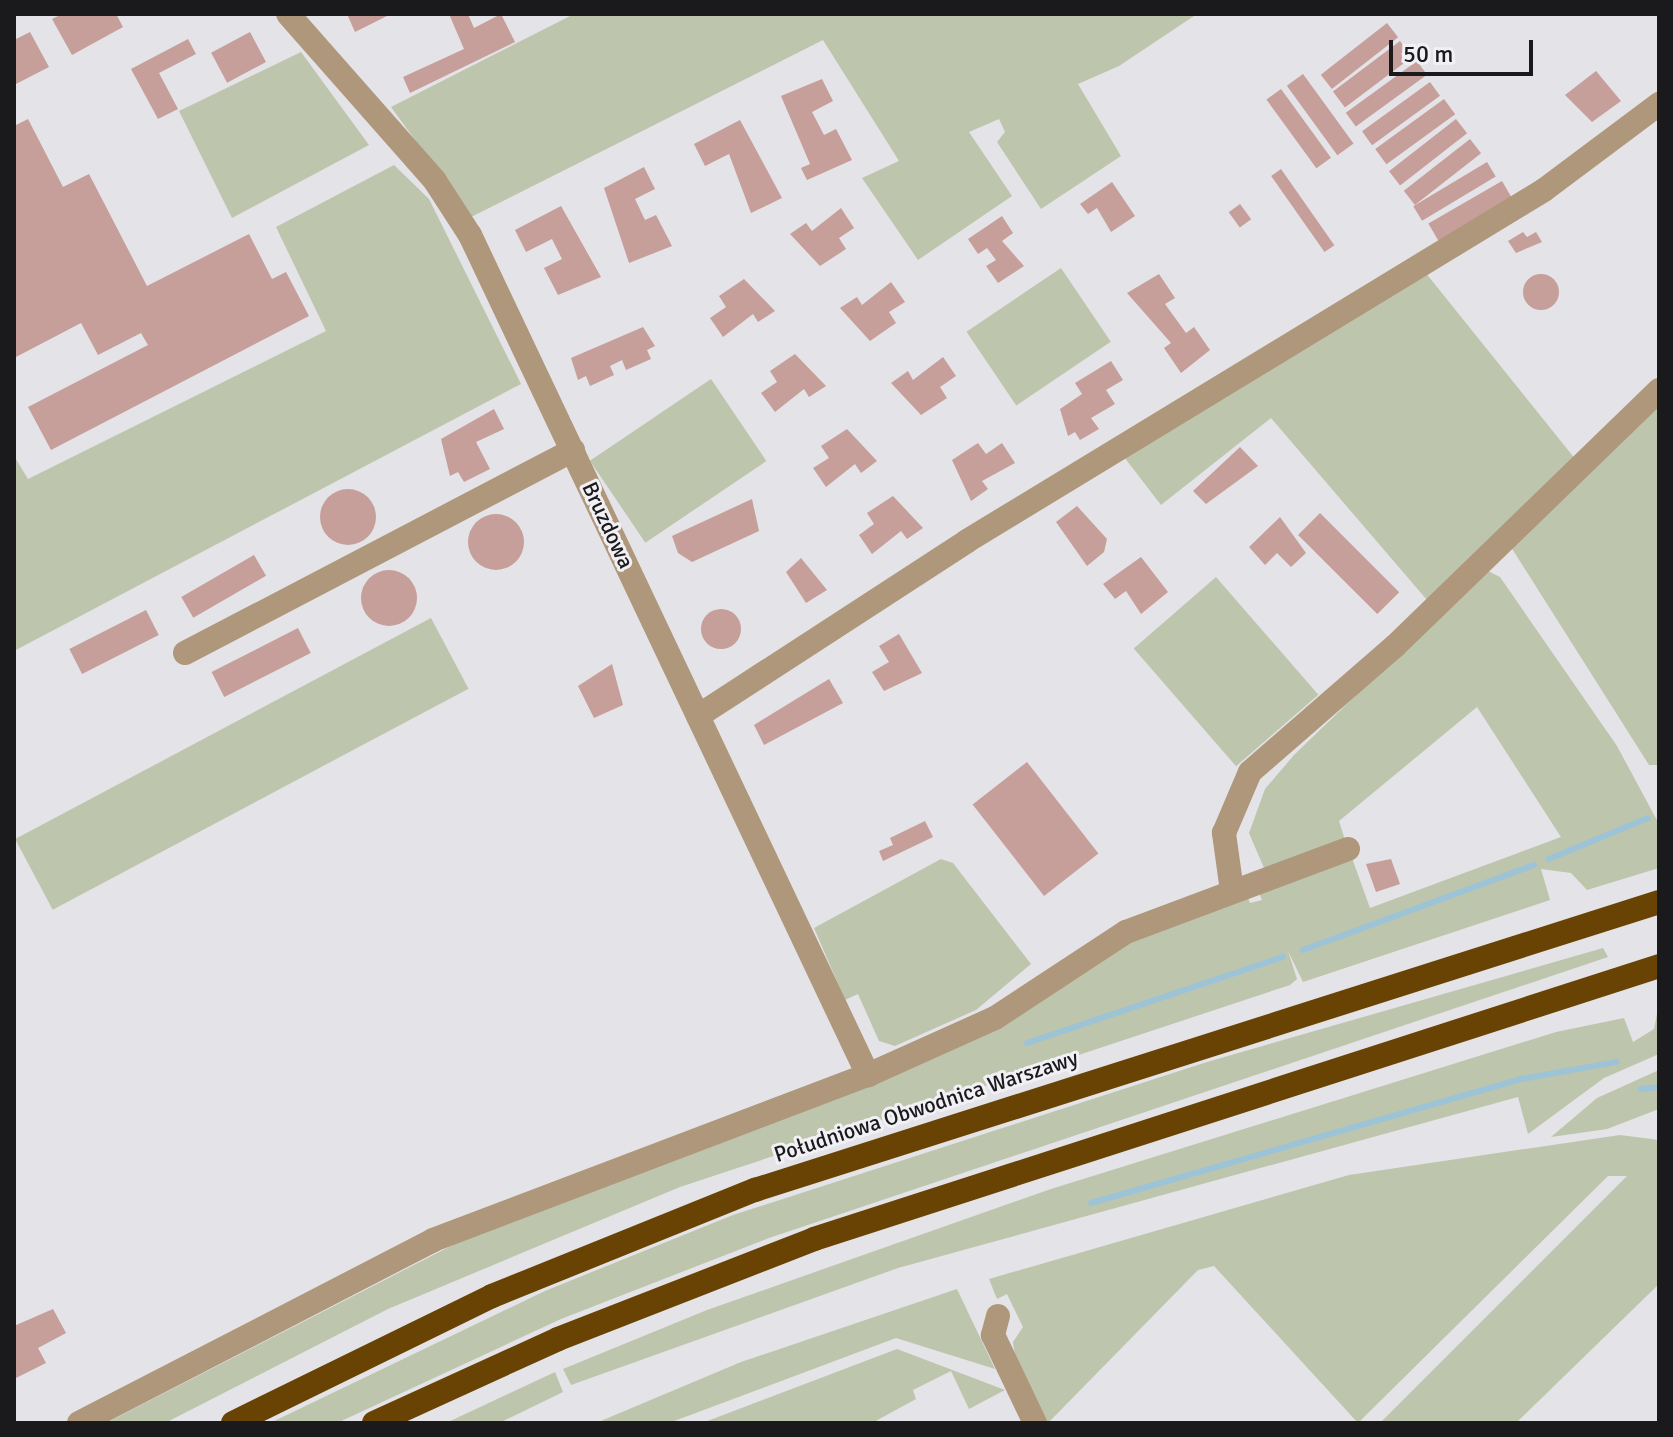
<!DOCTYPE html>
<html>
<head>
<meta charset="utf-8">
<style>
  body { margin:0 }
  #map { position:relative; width:1673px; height:1437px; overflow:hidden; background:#e4e3e7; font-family:Signika,sans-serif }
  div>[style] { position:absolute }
  .green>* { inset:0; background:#bec5ad; transform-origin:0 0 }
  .stream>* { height:6px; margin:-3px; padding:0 3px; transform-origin:3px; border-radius:3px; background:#9dc3d6 }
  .building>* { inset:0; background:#c69e9a; transform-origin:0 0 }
  .round { border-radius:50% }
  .minor>* { height:24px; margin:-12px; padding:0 12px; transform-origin:12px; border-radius:12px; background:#af977b }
  .highway>* { height:24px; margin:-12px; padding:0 12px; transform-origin:12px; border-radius:12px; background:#684304 }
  span { translate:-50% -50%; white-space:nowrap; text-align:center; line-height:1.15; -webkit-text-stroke:6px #f1f0f4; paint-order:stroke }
  .street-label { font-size:22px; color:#1a191b }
  .frame { position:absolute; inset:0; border:16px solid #1a191b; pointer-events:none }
  .scale { position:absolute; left:1389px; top:40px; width:144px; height:36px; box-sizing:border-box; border:4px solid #1a191b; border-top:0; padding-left:10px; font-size:24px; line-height:28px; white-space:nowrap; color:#1a191b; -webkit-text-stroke:6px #f1f0f4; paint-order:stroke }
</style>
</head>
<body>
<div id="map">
  <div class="green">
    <i style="clip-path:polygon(574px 14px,1197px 14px,1119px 66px,1078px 84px,1121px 156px,1041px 209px,997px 142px,1005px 132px,999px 119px,969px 132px,1012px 196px,918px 260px,862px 178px,899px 161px,823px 40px,471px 217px,391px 107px)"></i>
    <i style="clip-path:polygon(301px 52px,369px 145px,232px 218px,179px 111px)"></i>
    <i style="clip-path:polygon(394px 165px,429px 199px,521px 384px,14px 651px,14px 456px,28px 479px,326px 331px,276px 227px)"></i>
    <i style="left:1061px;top:268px;width:89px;height:114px;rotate:56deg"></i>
    <i style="clip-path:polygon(1425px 272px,1576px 460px,1427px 600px,1271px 418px,1161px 505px,1121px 453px)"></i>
    <i style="left:711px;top:379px;width:99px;height:146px;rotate:56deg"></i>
    <i style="clip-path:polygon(1659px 404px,1659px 765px,1649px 765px,1511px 547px)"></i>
    <i style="clip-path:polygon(1486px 570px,1500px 577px,1617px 746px,1659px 824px,1659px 868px,1587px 890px,1571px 873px,1541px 869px,1550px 900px,1303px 982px,1288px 951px,1297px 979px,1290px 985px,680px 1187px,388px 1309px,165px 1423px,106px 1423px,482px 1230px,746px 1126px,1119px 945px,1247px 895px,1250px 903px,1262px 900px,1258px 890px,1352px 858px,1370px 908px,1561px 837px,1477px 707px,1339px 821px,1345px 840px,1264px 868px,1249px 833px,1265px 789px,1294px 755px)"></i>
    <i style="left:1216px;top:577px;width:156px;height:109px;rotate:49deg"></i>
    <i style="left:431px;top:618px;width:80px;height:471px;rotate:62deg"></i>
    <i style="clip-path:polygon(941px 859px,953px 863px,1031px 964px,976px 1010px,895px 1046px,879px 1041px,858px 994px,845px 1000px,814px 928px)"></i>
    <i style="clip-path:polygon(1603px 948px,1608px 957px,769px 1238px,561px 1319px,337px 1423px,270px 1423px,545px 1291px,733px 1215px,1207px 1062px)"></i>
    <i style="clip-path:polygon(1659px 1004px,1659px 1054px,1604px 1078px,1528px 1134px,1518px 1097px,898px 1268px,571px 1385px,563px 1369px,707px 1310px,1051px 1189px,1556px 1032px,1624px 1018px,1633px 1042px,1654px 1029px)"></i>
    <i style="clip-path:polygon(1659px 1070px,1659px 1109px,1607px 1129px,1551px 1137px,1597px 1098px)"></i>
    <i style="clip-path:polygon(1620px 1135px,1659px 1140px,1659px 1284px,1516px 1423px,1380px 1423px,1627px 1176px,1608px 1176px,1358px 1423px,1214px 1266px,1198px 1270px,1048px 1423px,1016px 1364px,1013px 1342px,1023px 1327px,1007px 1294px,997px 1299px,989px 1279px,1349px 1175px)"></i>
    <i style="clip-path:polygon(957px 1289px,995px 1369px,896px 1338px,669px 1423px,596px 1423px,741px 1362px)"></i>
    <i style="clip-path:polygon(897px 1349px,1005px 1390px,969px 1409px,951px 1371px,913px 1390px,916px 1399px,872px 1423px,702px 1423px)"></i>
    <i style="clip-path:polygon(555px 1372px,563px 1392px,499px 1423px,446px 1423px)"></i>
  </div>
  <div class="stream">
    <i style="left:1549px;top:859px;width:107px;rotate:-22.5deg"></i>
    <i style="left:1303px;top:950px;width:246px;rotate:-20.2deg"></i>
    <i style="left:1027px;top:1043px;width:270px;rotate:-18.6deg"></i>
    <i style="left:1641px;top:1089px;width:18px;rotate:-6deg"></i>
    <i style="left:1091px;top:1203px;width:448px;rotate:-16.1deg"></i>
    <i style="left:1522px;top:1079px;width:96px;rotate:-10.3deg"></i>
  </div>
  <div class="building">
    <i style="clip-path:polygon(62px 14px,116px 14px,123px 27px,72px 55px,52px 19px)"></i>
    <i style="clip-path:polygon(347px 14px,391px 14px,355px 32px)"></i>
    <i style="clip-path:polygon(449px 14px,468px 14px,474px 28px,501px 14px,515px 42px,410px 93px,403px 77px,464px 49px)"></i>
    <i style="left:1387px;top:23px;width:18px;height:84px;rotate:52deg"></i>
    <i style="clip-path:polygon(30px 32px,49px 67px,14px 85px,14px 40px)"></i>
    <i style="left:250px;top:32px;width:34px;height:44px;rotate:62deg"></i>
    <i style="clip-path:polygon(188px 39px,196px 54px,159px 73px,178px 109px,158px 119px,131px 69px)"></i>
    <i style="left:1400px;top:41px;width:20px;height:84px;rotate:53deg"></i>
    <i style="left:1417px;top:61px;width:17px;height:88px;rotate:54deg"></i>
    <i style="clip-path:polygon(1596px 71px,1621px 101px,1592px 122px,1565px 95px)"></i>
    <i style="left:1303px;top:74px;width:86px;height:20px;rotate:54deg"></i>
    <i style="clip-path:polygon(822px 79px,833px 101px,812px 112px,824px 135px,836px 129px,852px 160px,807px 180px,801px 168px,810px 164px,781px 96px)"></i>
    <i style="left:1430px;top:82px;width:17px;height:84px;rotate:54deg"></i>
    <i style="left:1281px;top:89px;width:85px;height:18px;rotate:54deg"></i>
    <i style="left:1444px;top:99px;width:19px;height:85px;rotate:54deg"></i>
    <i style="clip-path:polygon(28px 119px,63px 187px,89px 174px,147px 286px,249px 234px,272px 279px,286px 272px,309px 316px,51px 450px,28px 407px,148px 345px,141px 333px,98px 355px,81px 323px,14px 358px,14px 126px)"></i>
    <i style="left:1456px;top:119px;width:18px;height:85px;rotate:52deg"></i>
    <i style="clip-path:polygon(740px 120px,782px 198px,751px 213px,729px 154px,705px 166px,694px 144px)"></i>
    <i style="left:1470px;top:139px;width:18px;height:84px;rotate:52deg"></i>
    <i style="left:1487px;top:162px;width:17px;height:86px;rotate:59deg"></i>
    <i style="clip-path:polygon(644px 167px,655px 189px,635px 199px,645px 220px,656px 215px,672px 246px,629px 263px,604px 188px)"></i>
    <i style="left:1281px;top:169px;width:93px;height:12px;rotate:55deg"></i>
    <i style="left:1502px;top:181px;width:20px;height:85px;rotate:60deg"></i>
    <i style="clip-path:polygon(1112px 182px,1135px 216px,1111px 232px,1097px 208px,1088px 214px,1080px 204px)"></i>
    <i style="left:1240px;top:204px;width:19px;height:14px;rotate:54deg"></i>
    <i style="clip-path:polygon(561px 206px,601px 277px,558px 295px,544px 268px,562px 259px,552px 239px,526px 252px,515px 230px)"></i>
    <i style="clip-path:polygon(841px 208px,854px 228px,839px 238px,846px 249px,820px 266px,790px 234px,806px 223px,812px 231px)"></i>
    <i style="clip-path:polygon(1002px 216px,1013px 233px,1002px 241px,1024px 266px,998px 283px,986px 266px,996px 260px,987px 248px,978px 254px,968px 239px)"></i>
    <i style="clip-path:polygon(1523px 232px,1527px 237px,1536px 232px,1542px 242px,1516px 253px,1508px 241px)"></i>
    <i style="clip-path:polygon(1159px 274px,1175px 298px,1165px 304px,1186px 333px,1194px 327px,1210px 350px,1181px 373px,1164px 348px,1171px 343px,1127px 293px)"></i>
    <i class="round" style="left:1523px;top:274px;width:36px;height:36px"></i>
    <i style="clip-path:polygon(744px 279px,775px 311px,758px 322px,753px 314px,723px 337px,710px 318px,726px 307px,719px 296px)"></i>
    <i style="clip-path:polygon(891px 282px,905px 302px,889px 312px,896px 323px,870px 341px,840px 308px,857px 297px,862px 305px)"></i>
    <i style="clip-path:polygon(643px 327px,655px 346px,647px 350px,651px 359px,626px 370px,622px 360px,610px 366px,614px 375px,590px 386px,586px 376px,578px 380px,571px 358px)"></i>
    <i style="clip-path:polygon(795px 354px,826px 386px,809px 397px,804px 389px,775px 412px,761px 393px,777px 382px,770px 371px)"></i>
    <i style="clip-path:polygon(943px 357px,956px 376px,940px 387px,947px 398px,921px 415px,891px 383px,908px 371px,913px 380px)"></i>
    <i style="clip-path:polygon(1111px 361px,1123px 380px,1106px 390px,1115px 404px,1091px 418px,1099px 429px,1080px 440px,1075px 432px,1068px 436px,1060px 409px,1082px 394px,1075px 383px)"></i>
    <i style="clip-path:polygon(494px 409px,504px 429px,476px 442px,490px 469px,464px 482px,458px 472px,450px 476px,441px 439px)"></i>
    <i style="clip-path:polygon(847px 429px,877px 461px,861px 473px,855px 464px,826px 487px,813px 468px,829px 458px,821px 446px)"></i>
    <i style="clip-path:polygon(978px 443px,986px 454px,1002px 443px,1015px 463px,982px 481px,988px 489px,971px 501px,952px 460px)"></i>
    <i style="clip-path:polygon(1240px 447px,1258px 466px,1206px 504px,1193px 491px)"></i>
    <i class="round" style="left:320px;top:489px;width:56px;height:56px"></i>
    <i style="clip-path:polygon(893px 496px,923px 528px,907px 539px,901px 531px,872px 554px,859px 535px,874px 524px,867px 513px)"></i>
    <i style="clip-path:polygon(752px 499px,759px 531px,692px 562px,678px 553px,672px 536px)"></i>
    <i style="clip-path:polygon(1077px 506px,1107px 539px,1104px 552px,1087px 566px,1056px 522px)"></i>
    <i style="left:1320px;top:513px;width:112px;height:31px;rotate:45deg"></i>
    <i class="round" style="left:468px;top:514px;width:56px;height:56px"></i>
    <i style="clip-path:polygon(1280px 517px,1306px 553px,1291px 567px,1277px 553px,1265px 565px,1249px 547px)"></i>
    <i style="left:254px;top:555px;width:24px;height:84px;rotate:60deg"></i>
    <i style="clip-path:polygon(1141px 557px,1168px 592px,1141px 614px,1126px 591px,1115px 599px,1103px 584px)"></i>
    <i style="clip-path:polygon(801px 558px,827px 590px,806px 603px,786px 572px)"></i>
    <i class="round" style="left:361px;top:570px;width:56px;height:56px"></i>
    <i class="round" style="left:701px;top:609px;width:40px;height:40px"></i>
    <i style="left:146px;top:610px;width:28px;height:86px;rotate:63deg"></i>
    <i style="left:298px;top:628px;width:28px;height:97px;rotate:63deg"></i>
    <i style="clip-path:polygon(899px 634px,922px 673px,884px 691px,872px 672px,889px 662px,879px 646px)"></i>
    <i style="clip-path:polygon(612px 664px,623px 705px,594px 718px,578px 686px)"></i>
    <i style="clip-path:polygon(829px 679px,843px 703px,764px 745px,754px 725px)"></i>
    <i style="left:1027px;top:762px;width:116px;height:69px;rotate:52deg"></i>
    <i style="clip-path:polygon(925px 821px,933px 837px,883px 861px,879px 851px,893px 845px,890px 838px)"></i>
    <i style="clip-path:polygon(1391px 859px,1400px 884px,1376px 892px,1366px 864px)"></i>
    <i style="clip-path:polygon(53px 1309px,66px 1333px,38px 1348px,46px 1363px,14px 1379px,14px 1326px)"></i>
  </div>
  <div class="minor">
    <i style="left:288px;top:14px;width:222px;rotate:48.6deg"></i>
    <i style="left:435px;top:181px;width:64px;rotate:57.1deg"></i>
    <i style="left:470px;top:235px;width:930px;rotate:64.65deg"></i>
    <i style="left:185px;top:653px;width:438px;rotate:-27.6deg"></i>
    <i style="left:698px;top:716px;width:321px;rotate:-33deg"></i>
    <i style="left:967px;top:541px;width:675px;rotate:-31.31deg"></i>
    <i style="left:1544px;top:190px;width:144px;rotate:-36.8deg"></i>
    <i style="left:1232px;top:891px;width:59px;rotate:-97.9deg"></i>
    <i style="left:1224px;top:833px;width:66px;rotate:-66.9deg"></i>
    <i style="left:1250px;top:772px;width:192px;rotate:-41deg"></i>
    <i style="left:1395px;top:646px;width:368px;rotate:-44.1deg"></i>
    <i style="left:998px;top:1316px;width:20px;rotate:105deg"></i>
    <i style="left:993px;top:1335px;width:98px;rotate:64.5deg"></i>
    <i style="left:79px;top:1423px;width:399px;rotate:-27.3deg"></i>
    <i style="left:433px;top:1240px;width:465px;rotate:-20.8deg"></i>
    <i style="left:868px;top:1075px;width:139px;rotate:-24.2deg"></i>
    <i style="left:995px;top:1018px;width:157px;rotate:-33.3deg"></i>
    <i style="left:1126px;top:932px;width:237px;rotate:-20.5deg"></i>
  </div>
  <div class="highway">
    <i style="left:233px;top:1423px;width:288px;rotate:-26.1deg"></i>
    <i style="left:492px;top:1296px;width:284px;rotate:-22deg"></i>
    <i style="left:755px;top:1190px;width:949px;rotate:-17.67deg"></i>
    <i style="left:374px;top:1423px;width:202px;rotate:-24.5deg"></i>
    <i style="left:558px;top:1339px;width:275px;rotate:-21.3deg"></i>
    <i style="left:814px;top:1239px;width:888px;rotate:-17.9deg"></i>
  </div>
  <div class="street-label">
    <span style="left:608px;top:525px;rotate:65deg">Bruzdowa</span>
    <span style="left:926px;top:1106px;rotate:-18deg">Południowa Obwodnica Warszawy</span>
  </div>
  <div class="frame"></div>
  <div class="scale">50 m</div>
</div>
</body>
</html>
